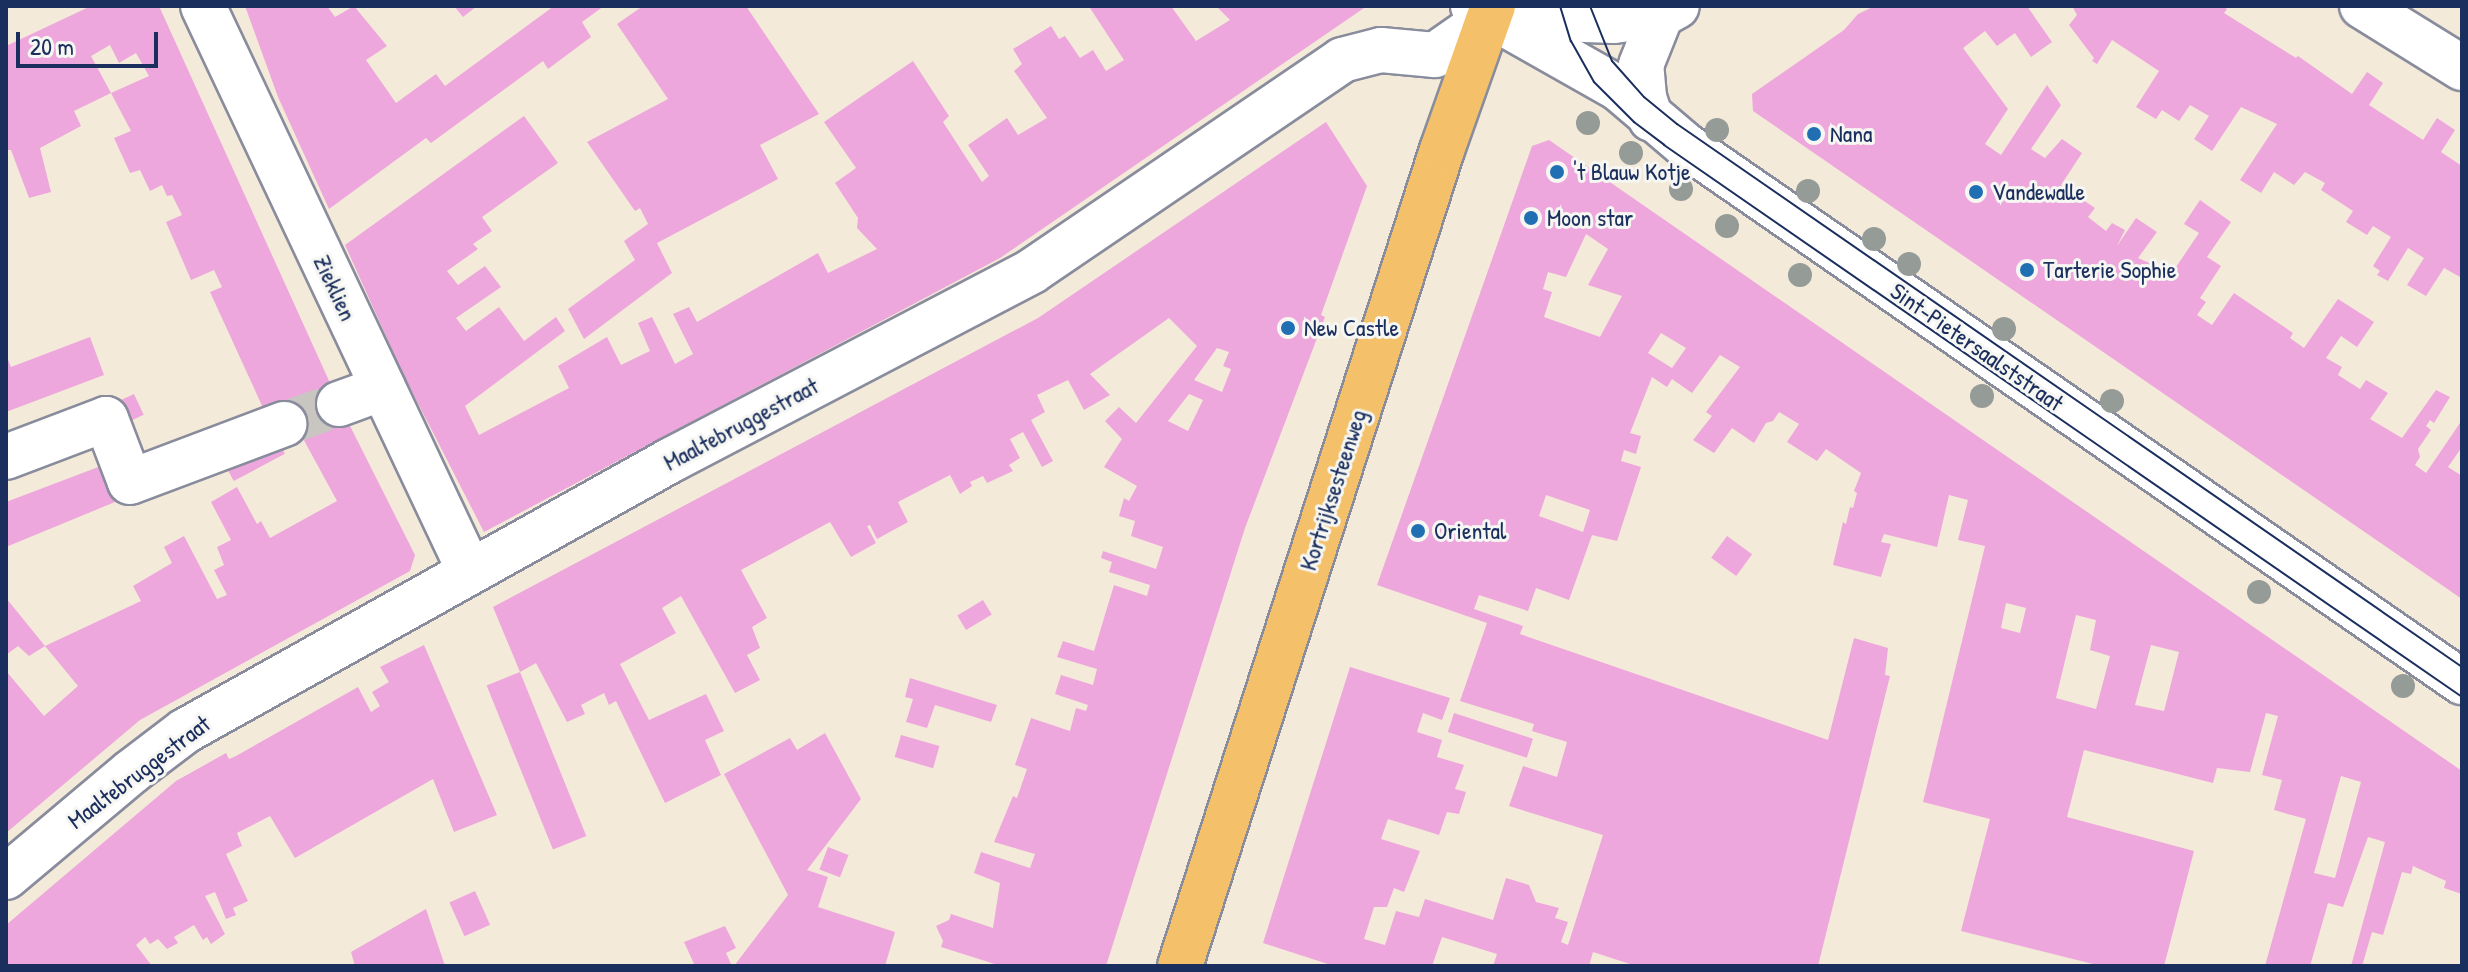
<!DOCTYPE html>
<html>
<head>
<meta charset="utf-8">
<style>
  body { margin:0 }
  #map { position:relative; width:2468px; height:972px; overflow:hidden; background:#f4ead9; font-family:"Patrick Hand",sans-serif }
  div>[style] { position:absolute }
  .building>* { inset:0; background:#eea7dc; transform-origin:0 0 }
  .minor-tunnel>* { height:44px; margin-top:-22px; transform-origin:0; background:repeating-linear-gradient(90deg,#c9c5c0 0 44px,transparent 0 66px) }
  .roads { filter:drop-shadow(2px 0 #888c9c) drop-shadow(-2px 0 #888c9c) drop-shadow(0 2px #888c9c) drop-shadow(0 -2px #888c9c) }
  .minor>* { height:44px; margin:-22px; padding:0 22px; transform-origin:22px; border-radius:22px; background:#fff }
  .major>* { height:44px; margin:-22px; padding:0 22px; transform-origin:22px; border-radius:22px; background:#f4c16a }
  .tram>* { height:2px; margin:-1px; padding:0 1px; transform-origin:1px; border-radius:1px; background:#1b2f5e }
  .trees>* { width:24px; height:24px; margin:-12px; border-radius:50%; background:#959b97 }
  .dots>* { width:22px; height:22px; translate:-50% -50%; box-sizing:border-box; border:4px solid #f6f6f2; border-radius:50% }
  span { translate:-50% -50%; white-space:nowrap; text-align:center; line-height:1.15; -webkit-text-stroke:6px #f6f6f2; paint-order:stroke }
  .poi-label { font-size:24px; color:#1b2f5e }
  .left { translate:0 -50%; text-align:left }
  .street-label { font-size:24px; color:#1b2f5e }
  .frame { position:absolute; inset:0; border:8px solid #1b2f5e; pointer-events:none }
  .scale { position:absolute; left:16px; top:32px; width:142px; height:36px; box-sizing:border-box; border:4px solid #1b2f5e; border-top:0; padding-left:10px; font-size:24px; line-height:28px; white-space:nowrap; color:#1b2f5e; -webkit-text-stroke:6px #f6f6f2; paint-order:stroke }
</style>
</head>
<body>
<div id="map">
  <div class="building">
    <i style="clip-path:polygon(91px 6px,159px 6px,345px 416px,415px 555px,410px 571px,140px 720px,6px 833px,6px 671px,44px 716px,78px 686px,45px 646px,141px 601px,133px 586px,172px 563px,164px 547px,184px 536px,217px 599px,227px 595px,214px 570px,224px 565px,217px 547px,231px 540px,211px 502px,237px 487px,257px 524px,261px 521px,270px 538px,337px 501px,300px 433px,269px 421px,210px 292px,222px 287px,214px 270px,191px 280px,166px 222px,182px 215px,172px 195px,167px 196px,162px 185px,150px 191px,140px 170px,130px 173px,114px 138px,131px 131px,111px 93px,149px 76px,136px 53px,119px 63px,110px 45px,91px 56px,111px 93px,74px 111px,81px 126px,40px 148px,51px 192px,29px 198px,11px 150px,6px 150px,6px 46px)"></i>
    <i style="clip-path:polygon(245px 6px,327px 6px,335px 17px,354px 6px,387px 46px,366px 60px,396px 103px,436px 74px,445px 86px,554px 6px,604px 6px,582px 22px,591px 37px,548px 69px,543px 61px,431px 143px,426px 138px,329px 209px,278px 97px)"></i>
    <i style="clip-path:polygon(454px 6px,477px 6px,463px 17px)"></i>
    <i style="clip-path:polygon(643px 6px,746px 6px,819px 114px,760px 145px,778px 179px,657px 243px,672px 273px,584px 339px,568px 309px,635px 260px,624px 241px,648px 224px,640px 208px,635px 211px,587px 142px,668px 99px,617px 24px)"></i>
    <i style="clip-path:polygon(1093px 6px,1171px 6px,1196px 41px,1230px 20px,1216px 6px,1367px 6px,1000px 258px,484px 532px,404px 376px,345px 245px,524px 116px,558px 163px,482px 217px,492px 231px,473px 244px,478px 249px,447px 271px,458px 285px,485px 266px,501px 287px,456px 318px,466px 331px,499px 307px,524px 341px,556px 317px,565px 331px,465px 406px,479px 435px,569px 388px,558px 366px,607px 337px,621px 365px,650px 351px,638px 323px,652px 317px,675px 364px,693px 354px,673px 314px,689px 307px,697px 322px,818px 253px,828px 273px,877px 249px,857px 228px,858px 218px,835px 183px,856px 168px,824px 122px,913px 61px,949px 116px,943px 122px,982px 182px,989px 176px,968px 145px,1007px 118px,1018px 135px,1047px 118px,1014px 71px,1022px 64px,1013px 49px,1051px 26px,1059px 39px,1065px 36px,1080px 58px,1093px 50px,1106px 71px,1124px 60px,1090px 8px)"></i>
    <i style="clip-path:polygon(1875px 6px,2027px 6px,2052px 42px,2031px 57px,2015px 33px,1997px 46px,1985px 31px,1963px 48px,2008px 109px,1985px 144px,2001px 155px,2047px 85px,2061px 105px,2031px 149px,2045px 158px,2062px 139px,2082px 153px,2061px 185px,2095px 208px,2088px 217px,2106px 231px,2112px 223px,2125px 230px,2117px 246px,2136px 218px,2157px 232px,2138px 258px,2172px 273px,2199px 233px,2184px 224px,2200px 200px,2231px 222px,2207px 257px,2221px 266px,2200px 298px,2206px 302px,2197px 315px,2212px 325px,2234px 293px,2293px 333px,2290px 338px,2304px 348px,2338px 299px,2374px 322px,2357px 347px,2341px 336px,2326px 358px,2342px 367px,2338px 375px,2360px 389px,2366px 380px,2388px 393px,2370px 419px,2402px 438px,2436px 390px,2450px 397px,2434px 423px,2430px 420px,2426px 426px,2431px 430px,2418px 449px,2420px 457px,2415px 465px,2426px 473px,2462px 420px,2462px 447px,2448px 467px,2462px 476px,2462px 599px,1753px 111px,1752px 94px,1844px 30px,1858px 14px)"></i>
    <i style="clip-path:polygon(2072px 6px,2222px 6px,2227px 9px,2224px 13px,2296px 58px,2298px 56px,2352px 94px,2367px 72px,2383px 83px,2369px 105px,2423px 140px,2437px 118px,2455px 130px,2441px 152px,2462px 166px,2462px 278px,2444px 268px,2426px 296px,2407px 285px,2424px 258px,2408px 248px,2388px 281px,2377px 275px,2380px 271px,2373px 266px,2391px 237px,2373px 226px,2367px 235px,2346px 222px,2353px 211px,2321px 190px,2325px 183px,2305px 172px,2294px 185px,2274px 172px,2261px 193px,2240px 180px,2277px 124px,2241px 107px,2212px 151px,2194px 139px,2209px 116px,2190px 105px,2179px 121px,2162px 110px,2156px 119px,2136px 107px,2159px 71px,2112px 40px,2097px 64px,2092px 61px,2094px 58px,2069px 25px,2077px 15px)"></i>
    <i style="clip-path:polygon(evenodd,1326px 122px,1367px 186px,1321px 315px,1325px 317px,1245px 528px,1106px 966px,1001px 966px,941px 947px,943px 941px,936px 926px,949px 920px,951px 914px,993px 928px,1000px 883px,974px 873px,981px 852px,1030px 868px,1035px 854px,994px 842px,1013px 796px,1017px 798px,1027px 769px,1015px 765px,1031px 718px,1070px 731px,1076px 708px,1086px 711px,1088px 705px,1055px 694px,1061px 675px,1093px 685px,1097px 669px,1057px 657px,1063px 641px,1094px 651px,1114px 585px,1147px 596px,1150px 585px,1109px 572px,1112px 562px,1101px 558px,1103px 551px,1156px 569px,1163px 547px,1131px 536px,1135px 521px,1119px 516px,1124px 498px,1129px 501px,1137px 486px,1104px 467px,1122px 439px,1105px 421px,1119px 407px,1136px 423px,1197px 346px,1169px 318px,1090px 374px,1110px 395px,1084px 410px,1068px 380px,1037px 395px,1045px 412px,1031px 420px,1053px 461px,1042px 467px,1023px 432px,1010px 439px,1020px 458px,1009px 465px,1013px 471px,987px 483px,983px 476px,970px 482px,972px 486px,960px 494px,950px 475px,898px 502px,908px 522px,877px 539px,870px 525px,867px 526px,876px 543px,851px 557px,830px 522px,741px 570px,767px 618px,752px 627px,760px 648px,747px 655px,760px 680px,735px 693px,681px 596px,662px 608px,676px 633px,620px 664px,649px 720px,706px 694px,724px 731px,705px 740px,721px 775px,665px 803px,616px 701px,609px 705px,604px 693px,581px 705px,585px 714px,567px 722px,536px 663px,520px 672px,493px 607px,1038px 318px,1326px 122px,1217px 348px,1229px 352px,1223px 366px,1231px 369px,1222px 392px,1194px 380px,1217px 348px,1326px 122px,1189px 394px,1203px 400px,1188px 431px,1168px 421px,1189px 394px)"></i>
    <i style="clip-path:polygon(evenodd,1549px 140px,2462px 771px,2462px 894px,2444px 888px,2446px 881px,2413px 866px,2411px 874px,2402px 872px,2383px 935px,2372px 932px,2362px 966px,2351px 966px,2385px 842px,2368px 837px,2343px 907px,2328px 903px,2310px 966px,2265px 966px,2306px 819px,2274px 810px,2282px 780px,2262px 775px,2278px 716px,2266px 713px,2250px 772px,2217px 768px,2213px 783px,2084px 750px,2067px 817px,2194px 851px,2164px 966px,2101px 966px,1961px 931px,1990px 819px,1923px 802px,1985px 546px,1958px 540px,1968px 500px,1949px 495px,1937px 547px,1884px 534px,1881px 542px,1891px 544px,1881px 577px,1833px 565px,1843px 522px,1846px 524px,1850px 507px,1853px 508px,1857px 493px,1854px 491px,1861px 473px,1826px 449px,1817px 461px,1787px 442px,1799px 424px,1779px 412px,1773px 421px,1766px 423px,1754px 443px,1732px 428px,1714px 453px,1693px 440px,1712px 416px,1706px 412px,1740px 367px,1720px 355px,1692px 393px,1672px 379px,1667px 387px,1652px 377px,1630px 433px,1641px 436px,1636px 454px,1624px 450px,1621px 461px,1641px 467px,1617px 541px,1592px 535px,1569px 600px,1536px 588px,1528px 611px,1479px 595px,1474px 609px,1523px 626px,1520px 634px,1828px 740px,1854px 638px,1888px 648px,1885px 675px,1890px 676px,1818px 966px,1636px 966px,1593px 952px,1589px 966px,1493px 966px,1497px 954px,1442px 937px,1432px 966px,1334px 966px,1263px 943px,1350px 667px,1450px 698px,1442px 720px,1423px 713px,1417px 732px,1442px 740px,1437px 757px,1464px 765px,1455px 789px,1466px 792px,1459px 814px,1447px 812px,1439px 835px,1388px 819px,1381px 839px,1420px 851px,1404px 892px,1394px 888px,1387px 907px,1374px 907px,1364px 939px,1385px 945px,1396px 911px,1419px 917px,1425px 899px,1493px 920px,1506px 878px,1529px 885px,1536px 902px,1559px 908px,1555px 918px,1568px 922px,1561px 942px,1568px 945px,1603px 835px,1509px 806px,1523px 766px,1557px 777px,1567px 742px,1532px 731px,1534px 724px,1460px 701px,1487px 623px,1377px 585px,1532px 146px,1549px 140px,1586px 234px,1608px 249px,1588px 285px,1622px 296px,1600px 337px,1544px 317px,1552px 292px,1543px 289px,1548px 272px,1566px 277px,1586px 234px,1549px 140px,1661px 333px,1686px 348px,1672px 368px,1648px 353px,1661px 333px,1549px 140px,1546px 495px,1590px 510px,1583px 532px,1539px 516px,1546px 495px,1549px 140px,2006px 603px,2026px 608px,2020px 633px,2001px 628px,2006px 603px,1549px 140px,2076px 615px,2096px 620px,2090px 650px,2110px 656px,2096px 709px,2056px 698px,2076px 615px,1549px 140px,2151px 645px,2179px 652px,2164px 711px,2135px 705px,2151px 645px,1549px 140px,2341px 776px,2361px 782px,2335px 878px,2314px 873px,2341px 776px)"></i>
    <i style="clip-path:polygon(90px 337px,104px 375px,6px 412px,6px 355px,11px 367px)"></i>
    <i style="left:134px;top:394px;width:23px;height:19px;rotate:65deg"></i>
    <i style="left:276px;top:437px;width:19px;height:58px;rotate:62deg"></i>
    <i style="clip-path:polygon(101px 466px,115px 502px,6px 547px,6px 502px)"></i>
    <i style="left:1727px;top:536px;width:31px;height:27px;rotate:36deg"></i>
    <i style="clip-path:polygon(6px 598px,45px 646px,29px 656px,18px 646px,6px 655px)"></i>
    <i style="left:983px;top:600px;width:17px;height:30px;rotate:59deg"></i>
    <i style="clip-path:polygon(424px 645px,497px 815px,454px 832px,433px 779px,295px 858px,270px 816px,237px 833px,242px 846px,226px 854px,248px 901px,233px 908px,236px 915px,226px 919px,215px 892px,205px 896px,225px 934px,211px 944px,207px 937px,203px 940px,194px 925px,174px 937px,178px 943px,167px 949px,158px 939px,150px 944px,145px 937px,136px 945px,152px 966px,6px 966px,6px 925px,176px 781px,226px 753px,229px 759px,236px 756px,358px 687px,371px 712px,380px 706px,372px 692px,389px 682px,380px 667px)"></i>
    <i style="left:520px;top:672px;width:177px;height:36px;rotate:68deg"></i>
    <i style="clip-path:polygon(910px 678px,997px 705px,991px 722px,935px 705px,927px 728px,906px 722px,913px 699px,905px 697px)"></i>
    <i style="left:1454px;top:713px;width:83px;height:20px;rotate:18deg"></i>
    <i style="clip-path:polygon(825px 733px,861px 799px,807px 870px,828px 877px,818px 907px,895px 932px,885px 966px,734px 966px,788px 895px,724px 774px,790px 738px,797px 750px)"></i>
    <i style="left:901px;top:735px;width:40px;height:23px;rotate:16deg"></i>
    <i style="left:828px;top:847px;width:22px;height:24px;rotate:21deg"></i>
    <i style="left:475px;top:891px;width:37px;height:28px;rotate:66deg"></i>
    <i style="clip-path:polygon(426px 909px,445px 966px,355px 966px,351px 952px)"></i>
    <i style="clip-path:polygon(725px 926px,736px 948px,726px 953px,732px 966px,695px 966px,684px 942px)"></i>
  </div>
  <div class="minor-tunnel">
    <i style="left:284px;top:424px;width:59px;rotate:-20deg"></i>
  </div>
  <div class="roads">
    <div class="minor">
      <i style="left:203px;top:6px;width:624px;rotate:64.75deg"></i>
      <i style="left:1473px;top:6px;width:167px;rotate:29.5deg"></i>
      <i style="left:1618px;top:88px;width:88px;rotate:40.4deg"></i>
      <i style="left:1685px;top:145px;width:945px;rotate:34.65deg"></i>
      <i style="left:2362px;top:6px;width:118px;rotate:31.8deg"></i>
      <i style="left:1501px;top:17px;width:113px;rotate:2deg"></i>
      <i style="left:1614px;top:21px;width:47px;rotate:-7.3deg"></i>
      <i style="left:1661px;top:15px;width:18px;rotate:-29deg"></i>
      <i style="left:1651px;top:119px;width:23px;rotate:-108deg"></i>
      <i style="left:1644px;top:97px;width:32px;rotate:-95deg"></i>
      <i style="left:1641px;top:65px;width:54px;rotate:-68.2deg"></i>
      <i style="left:339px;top:404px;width:47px;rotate:-20deg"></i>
      <i style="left:6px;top:457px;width:107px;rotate:-20.8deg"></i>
      <i style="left:106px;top:419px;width:67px;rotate:69.1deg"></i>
      <i style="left:130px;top:482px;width:165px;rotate:-20.6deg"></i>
      <i style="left:6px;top:877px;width:163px;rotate:-40deg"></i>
      <i style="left:131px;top:772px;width:68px;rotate:-37.2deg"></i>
      <i style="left:185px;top:731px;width:556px;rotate:-29.14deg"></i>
      <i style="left:671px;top:460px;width:407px;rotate:-27.6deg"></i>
      <i style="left:1032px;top:271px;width:375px;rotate:-34.2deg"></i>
      <i style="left:1342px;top:60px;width:40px;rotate:-14.4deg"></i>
      <i style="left:1381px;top:50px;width:54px;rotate:5.3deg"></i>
      <i style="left:1435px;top:55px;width:68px;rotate:-34.9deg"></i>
    </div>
    <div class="major">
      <i style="left:1180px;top:966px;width:857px;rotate:-72.2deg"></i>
      <i style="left:1442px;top:150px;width:153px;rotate:-70.5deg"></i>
    </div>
  </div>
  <div class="tram">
    <i style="left:1560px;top:6px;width:37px;rotate:73deg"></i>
    <i style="left:1571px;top:41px;width:47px;rotate:60.7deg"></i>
    <i style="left:1594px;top:82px;width:57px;rotate:45deg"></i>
    <i style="left:1634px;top:122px;width:38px;rotate:37deg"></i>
    <i style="left:1664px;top:145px;width:970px;rotate:34.67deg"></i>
    <i style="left:1590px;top:6px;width:59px;rotate:68.2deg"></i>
    <i style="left:1612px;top:61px;width:48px;rotate:48.4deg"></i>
    <i style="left:1644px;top:97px;width:43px;rotate:39.3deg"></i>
    <i style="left:1677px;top:124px;width:955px;rotate:34.67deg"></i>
  </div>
  <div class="trees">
    <i style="left:1588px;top:123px"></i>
    <i style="left:1717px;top:130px"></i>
    <i style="left:1631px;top:153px"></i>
    <i style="left:1681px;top:189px"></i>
    <i style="left:1808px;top:191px"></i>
    <i style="left:1727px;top:226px"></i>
    <i style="left:1874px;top:239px"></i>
    <i style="left:1909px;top:264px"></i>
    <i style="left:1800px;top:275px"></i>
    <i style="left:2004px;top:329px"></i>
    <i style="left:1982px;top:396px"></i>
    <i style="left:2112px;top:401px"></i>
    <i style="left:2259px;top:592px"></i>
    <i style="left:2403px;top:686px"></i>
  </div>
  <div class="dots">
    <i style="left:1814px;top:134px;background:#1f6fb2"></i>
    <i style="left:1557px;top:172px;background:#1f6fb2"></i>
    <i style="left:1976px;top:192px;background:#1f6fb2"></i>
    <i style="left:1531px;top:218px;background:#1f6fb2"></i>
    <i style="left:2027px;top:270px;background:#1f6fb2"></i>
    <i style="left:1288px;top:328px;background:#1f6fb2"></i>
    <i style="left:1418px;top:531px;background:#1f6fb2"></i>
  </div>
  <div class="poi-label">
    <span class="left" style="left:1830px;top:134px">Nana</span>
    <span class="left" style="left:1573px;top:172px">'t Blauw Kotje</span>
    <span class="left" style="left:1992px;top:192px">Vandewalle</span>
    <span class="left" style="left:1547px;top:218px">Moon star</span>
    <span class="left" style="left:2043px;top:270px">Tarterie Sophie</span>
    <span class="left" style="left:1304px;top:328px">New Castle</span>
    <span class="left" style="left:1434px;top:531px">Oriental</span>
  </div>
  <div class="street-label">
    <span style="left:335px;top:288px;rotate:65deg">Zieklien</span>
    <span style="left:1977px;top:347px;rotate:35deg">Sint-Pietersaalststraat</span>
    <span style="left:741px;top:424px;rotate:-28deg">Maaltebruggestraat</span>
    <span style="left:1333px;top:490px;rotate:-72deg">Kortrijksesteenweg</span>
    <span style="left:139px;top:772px;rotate:-37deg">Maaltebruggestraat</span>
  </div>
  <div class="frame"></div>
  <div class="scale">20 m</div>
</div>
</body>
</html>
